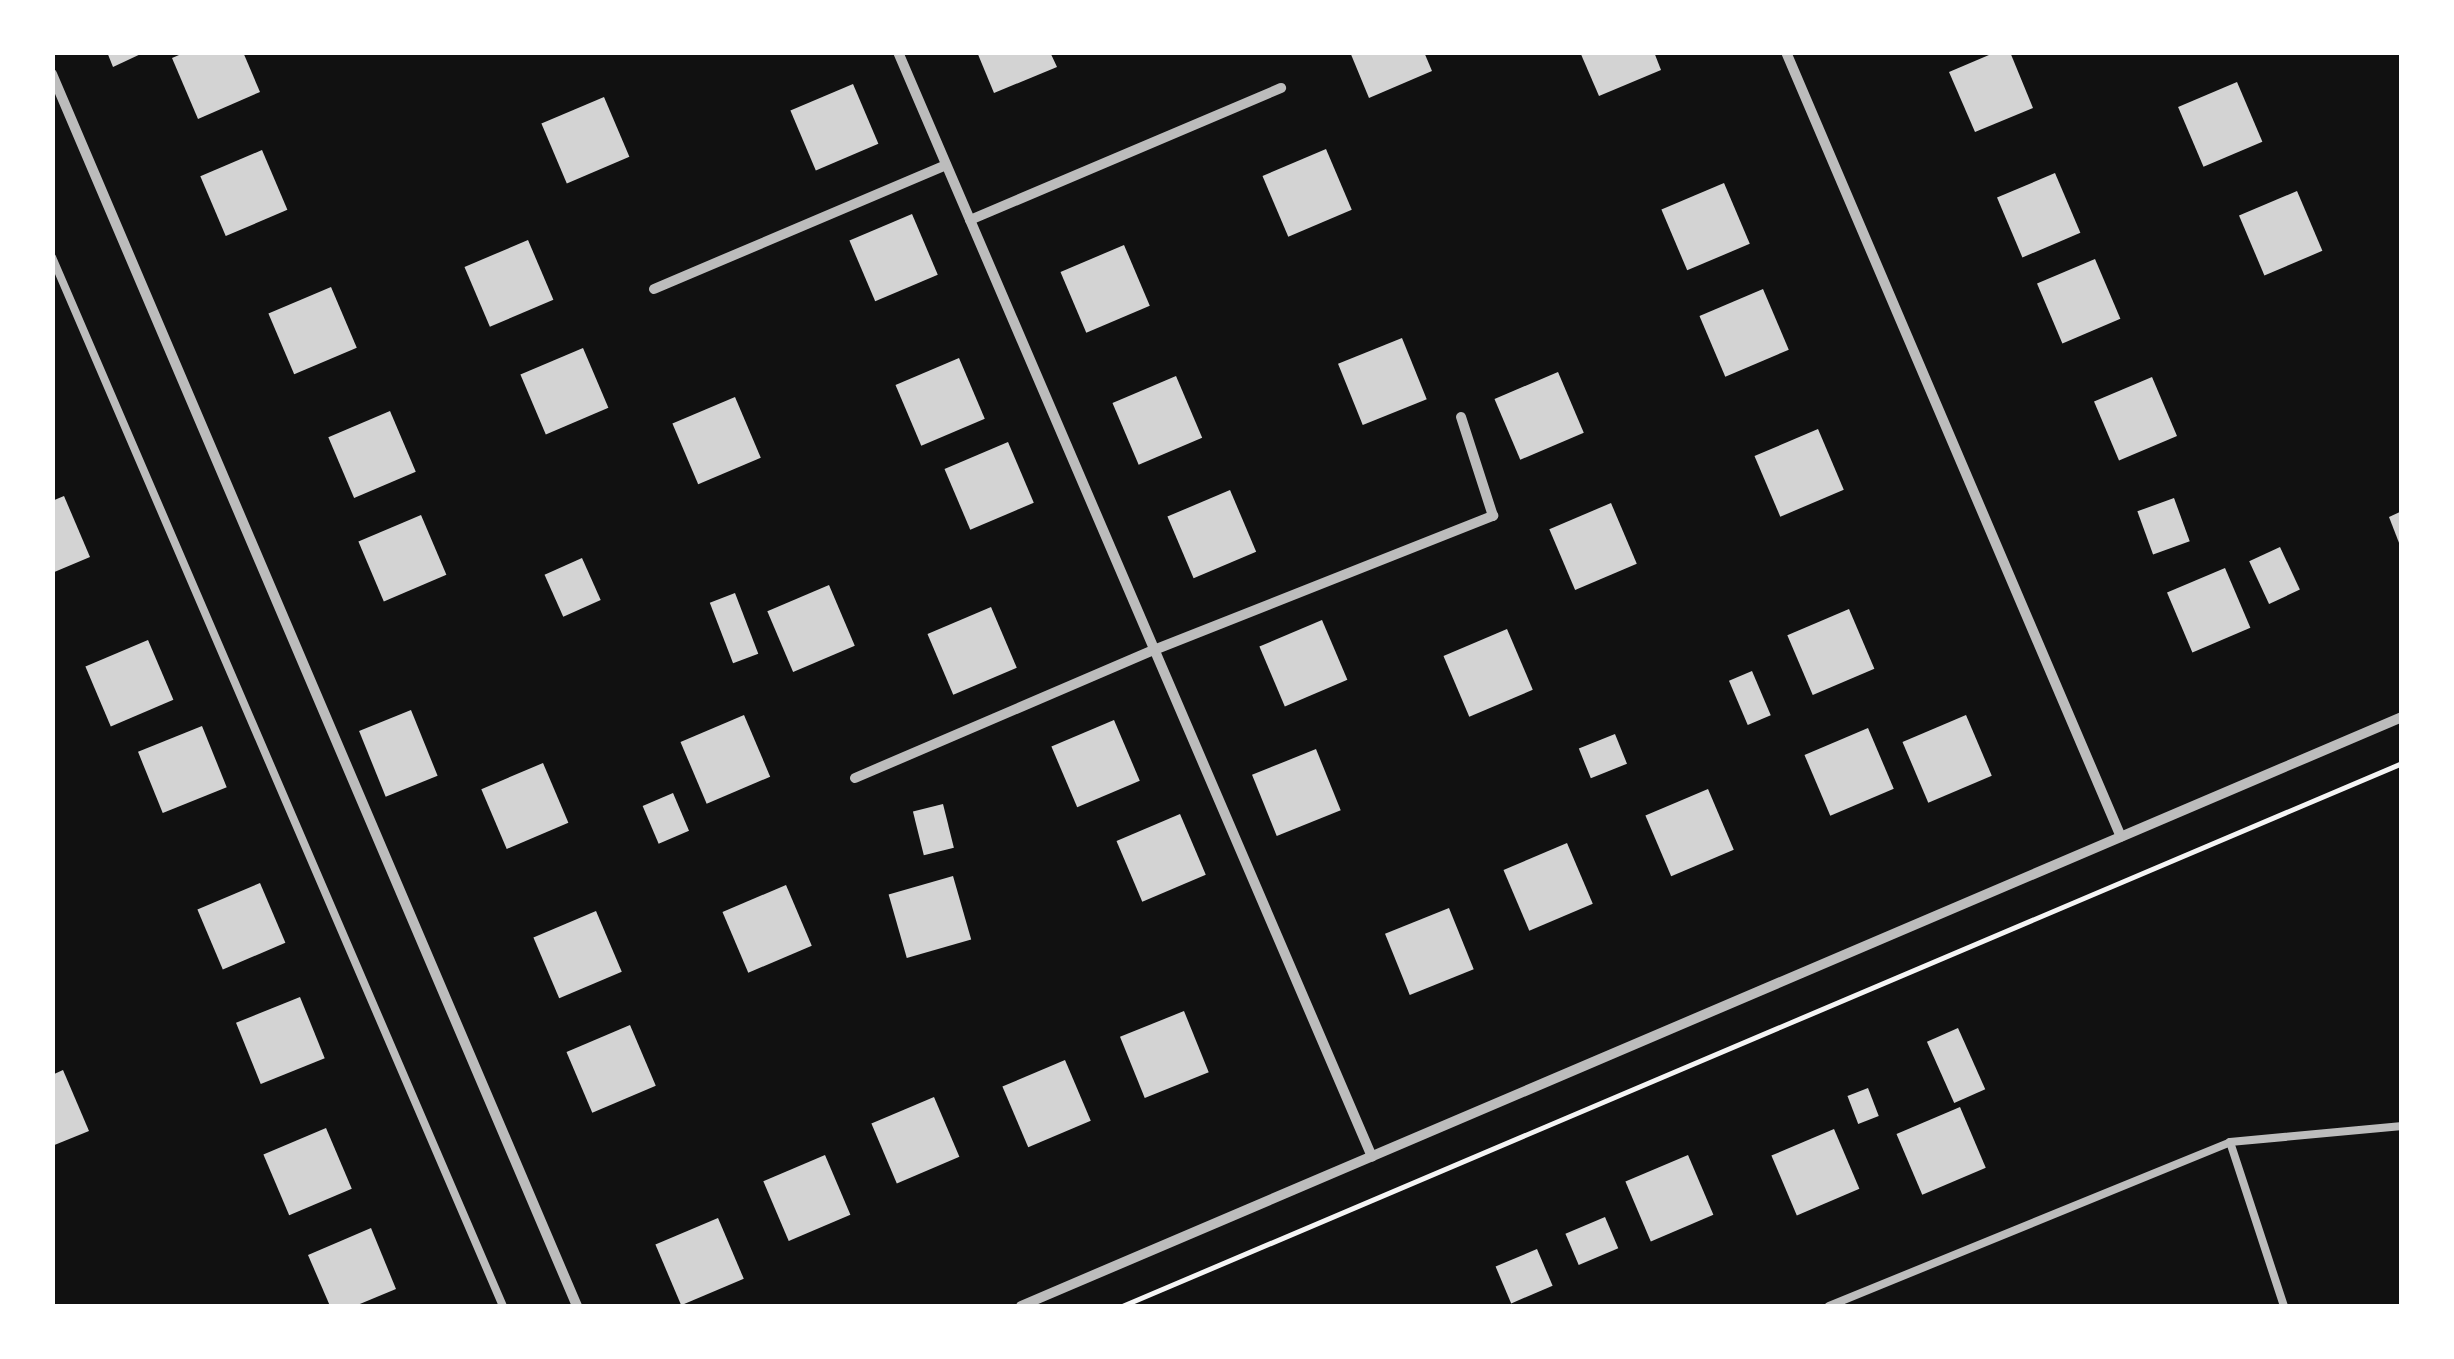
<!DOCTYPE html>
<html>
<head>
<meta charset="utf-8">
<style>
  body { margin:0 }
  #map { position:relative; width:2454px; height:1359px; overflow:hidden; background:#111; font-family:Raleway,sans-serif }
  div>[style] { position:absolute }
  .building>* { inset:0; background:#d3d3d3; transform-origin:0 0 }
  .path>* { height:5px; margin:-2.5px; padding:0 2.5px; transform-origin:2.5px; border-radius:2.5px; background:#f5f5f5 }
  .service>* { height:8px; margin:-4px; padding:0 4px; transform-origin:4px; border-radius:4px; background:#bcbcbc }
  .minor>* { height:10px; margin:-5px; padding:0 5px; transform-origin:5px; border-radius:5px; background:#bcbcbc }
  span { translate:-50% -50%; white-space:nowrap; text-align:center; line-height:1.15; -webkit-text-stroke:10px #fff; paint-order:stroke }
  .frame { position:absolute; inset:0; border:55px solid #fff; pointer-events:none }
</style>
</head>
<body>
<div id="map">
  <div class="building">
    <i style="clip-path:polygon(107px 52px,145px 52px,113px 67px)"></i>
    <i style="clip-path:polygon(186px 52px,243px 52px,260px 92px,198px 119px,172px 58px)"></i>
    <i style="clip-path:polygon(977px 52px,1050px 52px,1057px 67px,994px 93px)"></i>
    <i style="clip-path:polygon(1350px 52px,1424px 52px,1432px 71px,1369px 98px)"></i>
    <i style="clip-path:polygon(1580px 52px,1654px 52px,1661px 70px,1599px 96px)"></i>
    <i style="clip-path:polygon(1996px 52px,2010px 52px,2033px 108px,1975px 132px,1949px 72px)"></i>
    <i style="left:2237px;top:82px;width:65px;height:64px;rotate:67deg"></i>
    <i style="left:853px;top:84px;width:65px;height:68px;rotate:67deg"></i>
    <i style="left:604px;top:97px;width:65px;height:68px;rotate:67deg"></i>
    <i style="left:1326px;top:149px;width:66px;height:69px;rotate:67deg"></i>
    <i style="left:262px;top:150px;width:65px;height:67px;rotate:67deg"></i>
    <i style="left:2055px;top:173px;width:65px;height:63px;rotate:67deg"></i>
    <i style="left:1724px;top:183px;width:66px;height:68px;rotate:67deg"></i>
    <i style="left:2297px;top:191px;width:65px;height:63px;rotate:67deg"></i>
    <i style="left:912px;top:214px;width:66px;height:68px;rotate:67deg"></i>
    <i style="left:528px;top:240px;width:65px;height:69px;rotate:67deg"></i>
    <i style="left:1124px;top:245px;width:66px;height:69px;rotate:67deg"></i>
    <i style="left:2095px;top:259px;width:65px;height:63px;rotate:67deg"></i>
    <i style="left:331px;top:287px;width:66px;height:68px;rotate:67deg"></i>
    <i style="left:1763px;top:289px;width:66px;height:69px;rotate:67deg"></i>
    <i style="left:1402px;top:338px;width:66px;height:69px;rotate:68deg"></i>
    <i style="left:583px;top:348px;width:65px;height:68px;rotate:67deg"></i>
    <i style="left:959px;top:358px;width:66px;height:69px;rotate:67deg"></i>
    <i style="left:1558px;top:372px;width:66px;height:69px;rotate:67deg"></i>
    <i style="left:1176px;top:376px;width:67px;height:69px;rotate:67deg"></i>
    <i style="left:2152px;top:377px;width:64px;height:63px;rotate:67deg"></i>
    <i style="left:735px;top:397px;width:66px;height:68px;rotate:67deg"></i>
    <i style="left:390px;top:411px;width:66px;height:67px;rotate:67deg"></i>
    <i style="left:1818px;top:429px;width:66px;height:69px;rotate:67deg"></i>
    <i style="left:1008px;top:442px;width:66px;height:69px;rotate:67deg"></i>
    <i style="left:1230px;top:490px;width:67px;height:68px;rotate:67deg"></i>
    <i style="clip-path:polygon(64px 496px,90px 557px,52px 573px,52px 501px)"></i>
    <i style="left:2174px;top:498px;width:46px;height:39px;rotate:70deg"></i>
    <i style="left:1611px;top:503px;width:66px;height:67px;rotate:67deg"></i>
    <i style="clip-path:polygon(2402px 511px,2402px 548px,2401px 548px,2389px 517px)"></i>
    <i style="left:421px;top:515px;width:65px;height:68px;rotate:67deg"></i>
    <i style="left:2280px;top:547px;width:47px;height:34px;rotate:65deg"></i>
    <i style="left:582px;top:558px;width:46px;height:41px;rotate:66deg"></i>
    <i style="left:2225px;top:568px;width:65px;height:63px;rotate:67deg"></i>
    <i style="left:829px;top:585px;width:66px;height:67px;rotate:67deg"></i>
    <i style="left:735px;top:593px;width:65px;height:27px;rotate:69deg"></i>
    <i style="left:991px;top:607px;width:66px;height:69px;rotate:67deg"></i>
    <i style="left:1849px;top:609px;width:65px;height:67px;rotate:67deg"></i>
    <i style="left:1322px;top:620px;width:65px;height:68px;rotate:67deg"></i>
    <i style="left:1507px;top:629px;width:66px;height:69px;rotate:67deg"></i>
    <i style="left:148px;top:640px;width:65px;height:68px;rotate:67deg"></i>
    <i style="left:1752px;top:671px;width:48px;height:25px;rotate:67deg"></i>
    <i style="left:411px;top:710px;width:71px;height:56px;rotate:68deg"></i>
    <i style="left:744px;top:715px;width:67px;height:69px;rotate:67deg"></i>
    <i style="left:1966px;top:715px;width:66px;height:69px;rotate:67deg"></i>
    <i style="left:1114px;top:720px;width:66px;height:68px;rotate:67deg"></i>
    <i style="left:202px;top:726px;width:66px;height:69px;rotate:68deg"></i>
    <i style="left:1868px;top:728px;width:66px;height:69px;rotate:67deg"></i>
    <i style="left:1615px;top:734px;width:32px;height:39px;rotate:68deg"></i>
    <i style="left:1316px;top:749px;width:66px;height:69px;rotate:68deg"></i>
    <i style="left:543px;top:763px;width:65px;height:67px;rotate:67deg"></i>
    <i style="left:1708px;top:789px;width:66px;height:68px;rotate:67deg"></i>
    <i style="left:673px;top:793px;width:41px;height:33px;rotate:67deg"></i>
    <i style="left:943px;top:804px;width:45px;height:31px;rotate:76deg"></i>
    <i style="left:1180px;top:814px;width:66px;height:69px;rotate:67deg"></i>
    <i style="left:1567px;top:843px;width:66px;height:69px;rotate:67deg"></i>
    <i style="left:953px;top:876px;width:66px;height:67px;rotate:74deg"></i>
    <i style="left:260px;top:883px;width:65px;height:68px;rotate:67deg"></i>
    <i style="left:786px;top:885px;width:66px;height:69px;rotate:67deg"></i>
    <i style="left:1449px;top:908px;width:66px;height:69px;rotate:68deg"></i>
    <i style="left:596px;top:911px;width:66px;height:68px;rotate:67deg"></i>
    <i style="left:300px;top:997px;width:66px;height:69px;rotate:68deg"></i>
    <i style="left:1184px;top:1011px;width:66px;height:69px;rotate:68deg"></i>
    <i style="left:630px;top:1025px;width:66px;height:69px;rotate:67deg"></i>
    <i style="left:1958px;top:1028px;width:67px;height:34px;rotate:66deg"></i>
    <i style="left:1065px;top:1060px;width:66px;height:68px;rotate:67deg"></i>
    <i style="clip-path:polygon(63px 1070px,89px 1131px,52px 1146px,52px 1075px)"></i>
    <i style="left:1868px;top:1088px;width:30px;height:22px;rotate:69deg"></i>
    <i style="left:934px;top:1097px;width:65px;height:68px;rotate:67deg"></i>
    <i style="left:1960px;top:1107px;width:66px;height:69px;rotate:67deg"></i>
    <i style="left:326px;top:1128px;width:66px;height:68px;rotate:67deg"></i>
    <i style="left:1834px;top:1129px;width:65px;height:68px;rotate:67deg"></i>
    <i style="left:825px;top:1155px;width:65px;height:67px;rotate:67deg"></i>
    <i style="left:1688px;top:1155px;width:65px;height:68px;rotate:67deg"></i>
    <i style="left:1605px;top:1217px;width:34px;height:43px;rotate:67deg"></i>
    <i style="left:718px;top:1218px;width:66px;height:68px;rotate:67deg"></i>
    <i style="clip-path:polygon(371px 1228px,396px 1289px,355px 1306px,330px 1306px,308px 1255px)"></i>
    <i style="left:1537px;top:1249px;width:40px;height:45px;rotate:67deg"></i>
  </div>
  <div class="path">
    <i style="left:1122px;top:1306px;width:1390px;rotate:-22.99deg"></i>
  </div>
  <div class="service">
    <i style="left:52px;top:257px;width:1142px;rotate:66.74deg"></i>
    <i style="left:2230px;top:1142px;width:173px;rotate:71.8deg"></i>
    <i style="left:1829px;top:1306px;width:433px;rotate:-22.2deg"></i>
    <i style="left:2230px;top:1142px;width:173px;rotate:-5.3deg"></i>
  </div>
  <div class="minor">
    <i style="left:898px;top:52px;width:1202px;rotate:66.78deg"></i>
    <i style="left:1786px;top:52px;width:853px;rotate:66.89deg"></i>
    <i style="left:52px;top:74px;width:1339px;rotate:66.92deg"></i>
    <i style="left:970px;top:220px;width:338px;rotate:-23deg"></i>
    <i style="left:654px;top:289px;width:317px;rotate:-23deg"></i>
    <i style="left:855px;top:778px;width:325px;rotate:-23.2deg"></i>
    <i style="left:1154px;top:650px;width:365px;rotate:-21.6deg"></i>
    <i style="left:1493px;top:516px;width:104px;rotate:-107.9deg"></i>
    <i style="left:1021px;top:1306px;width:1501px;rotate:-23.1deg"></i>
  </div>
  <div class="frame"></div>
</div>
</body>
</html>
